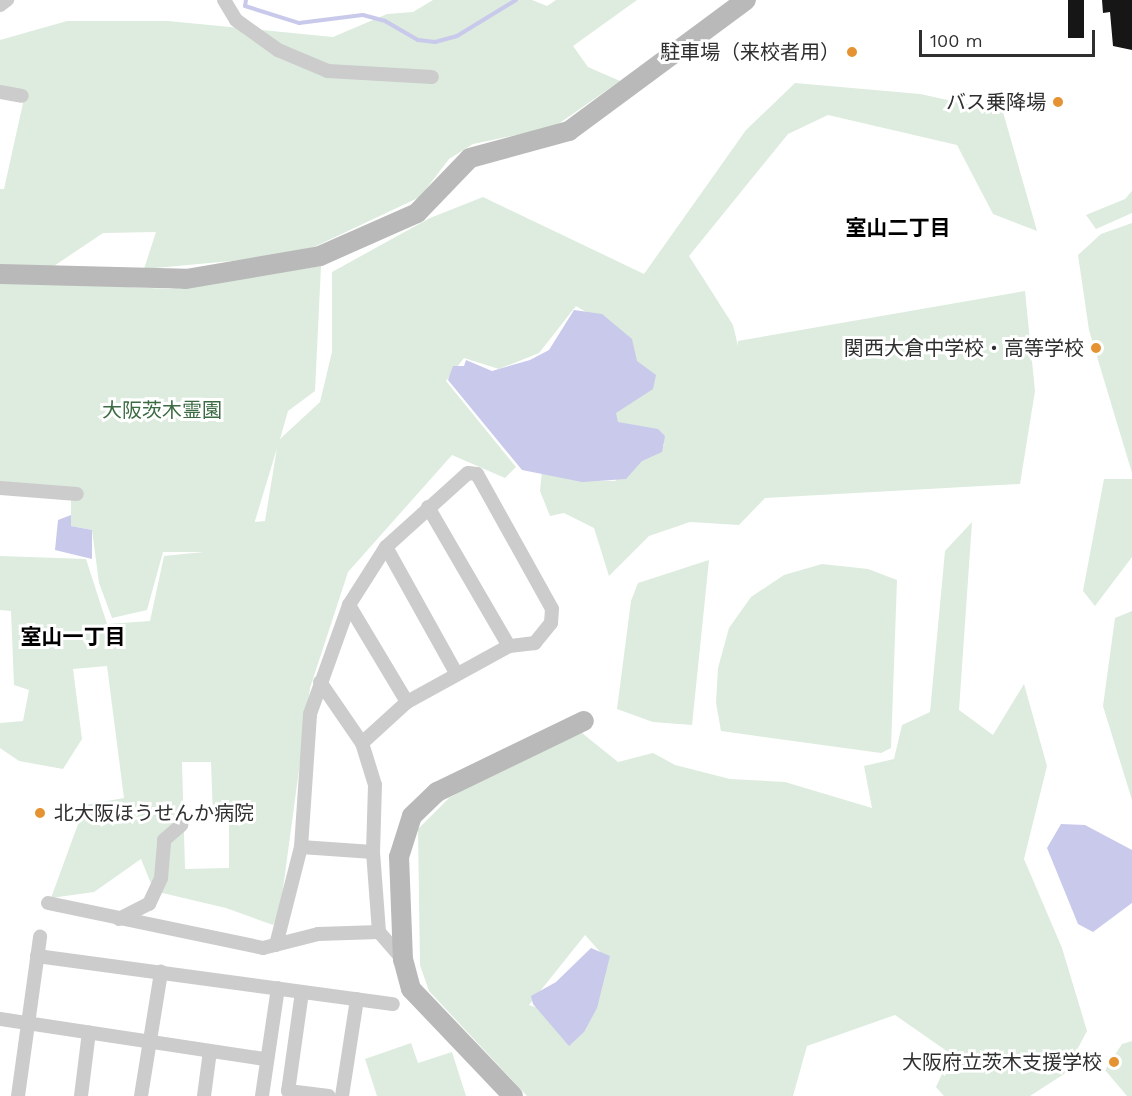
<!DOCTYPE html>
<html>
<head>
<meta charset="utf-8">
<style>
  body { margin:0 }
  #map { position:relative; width:1132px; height:1096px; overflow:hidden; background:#fff; font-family:"Work Sans","Noto Sans JP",sans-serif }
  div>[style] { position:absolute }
  .green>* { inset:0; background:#ddecde }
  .water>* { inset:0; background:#c9c9ec }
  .stream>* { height:4px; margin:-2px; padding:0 2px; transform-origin:2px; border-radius:2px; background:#c9c9ec }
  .building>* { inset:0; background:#161616; transform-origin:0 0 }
  .street>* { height:14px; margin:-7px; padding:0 7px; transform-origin:7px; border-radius:7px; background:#ccc }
  .secondary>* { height:20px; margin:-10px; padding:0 10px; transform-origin:10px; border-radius:10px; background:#b9b9b9 }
  .dots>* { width:16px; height:16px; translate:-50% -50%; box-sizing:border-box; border:3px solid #fff; border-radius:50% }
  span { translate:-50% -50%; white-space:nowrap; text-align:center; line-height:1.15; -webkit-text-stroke:6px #fff; paint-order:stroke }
  .poi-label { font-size:20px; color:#2f2f2f }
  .right { translate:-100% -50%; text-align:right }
  .left { translate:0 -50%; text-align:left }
  .park-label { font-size:20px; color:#3c6b43 }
  .neighbourhood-label { font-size:21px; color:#000; font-weight:700 }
  .scale { position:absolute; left:919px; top:30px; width:176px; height:27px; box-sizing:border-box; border:3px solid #2f2f2f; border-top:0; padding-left:8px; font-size:18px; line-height:21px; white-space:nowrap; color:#2f2f2f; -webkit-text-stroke:4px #fff; paint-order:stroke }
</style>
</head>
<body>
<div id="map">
  <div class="green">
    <i style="clip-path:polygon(433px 0,532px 0,547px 6px,556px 0,637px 0,573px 46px,588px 67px,620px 81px,554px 127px,473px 144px,449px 159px,420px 197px,314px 247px,275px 257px,144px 269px,156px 232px,103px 233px,54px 266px,0 267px,0 189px,4px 189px,25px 94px,0 90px,0 40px,67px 21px,168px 21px,333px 37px,387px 14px,413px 12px)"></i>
    <i style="clip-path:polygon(evenodd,795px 83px,920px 94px,1003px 112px,1037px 231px,993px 214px,957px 145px,828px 115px,788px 134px,689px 256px,733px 325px,738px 346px,738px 341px,1025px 291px,1035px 391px,1020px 484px,765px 498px,739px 525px,690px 522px,649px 536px,609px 576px,594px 528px,564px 513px,550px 516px,540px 491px,542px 470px,567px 461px,566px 479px,615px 481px,638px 453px,665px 445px,608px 419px,627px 363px,629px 338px,576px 306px,539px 353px,499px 369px,464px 358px,446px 381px,516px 467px,505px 478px,452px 455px,348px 572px,310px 688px,280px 911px,273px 925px,226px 908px,154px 891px,141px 859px,94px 892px,51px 898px,85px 805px,124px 798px,107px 666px,73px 669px,82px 739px,63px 769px,19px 761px,0 748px,0 723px,23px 721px,29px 690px,14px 685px,11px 611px,0 610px,0 556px,86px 559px,107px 624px,150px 621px,164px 556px,204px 552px,163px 552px,147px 610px,112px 618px,99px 583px,92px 530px,71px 526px,71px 491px,0 483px,0 281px,170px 289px,321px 266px,315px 391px,288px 411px,280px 439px,320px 402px,332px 352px,332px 272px,430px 218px,483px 197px,644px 274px,746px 130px,795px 83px,277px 448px,265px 521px,255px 522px,255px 521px,277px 448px,795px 83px,182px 762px,211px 762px,213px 817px,229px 817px,229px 868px,185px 869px,182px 762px)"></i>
    <i style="clip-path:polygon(1132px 191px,1132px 213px,1096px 229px,1086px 215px,1125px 199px)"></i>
    <i style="clip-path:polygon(1132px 223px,1132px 473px,1089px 330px,1078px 255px,1101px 234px)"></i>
    <i style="clip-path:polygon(1104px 479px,1132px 479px,1132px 557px,1095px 606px,1083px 591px)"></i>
    <i style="clip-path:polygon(evenodd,972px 522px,959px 710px,993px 735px,1024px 684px,1047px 766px,1024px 859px,1062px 948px,1087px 1031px,1064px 1074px,1030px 1096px,944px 1096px,936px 1087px,951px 1054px,895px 1015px,807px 1046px,793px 1096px,527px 1096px,429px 991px,420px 965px,418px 829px,449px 798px,488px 774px,545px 744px,582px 733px,618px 762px,653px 753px,675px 765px,730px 779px,785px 782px,872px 808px,864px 766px,894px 759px,902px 725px,930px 712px,945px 551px,972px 522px,585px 935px,602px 954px,553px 1013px,529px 1005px,585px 935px)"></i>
    <i style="clip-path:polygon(709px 560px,692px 725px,653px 722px,617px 709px,631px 601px,638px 583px)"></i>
    <i style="clip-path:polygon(822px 564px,868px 569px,897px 580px,891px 748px,881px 753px,721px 731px,716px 703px,718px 668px,729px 628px,751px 597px,784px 575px)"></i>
    <i style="clip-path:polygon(1132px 611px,1132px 800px,1103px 706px,1115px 618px)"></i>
    <i style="clip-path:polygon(1132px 1041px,1132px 1096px,1127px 1096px,1105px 1070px,1122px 1044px)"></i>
    <i style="clip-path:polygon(411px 1043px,418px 1063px,452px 1052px,466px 1096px,377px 1096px,365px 1059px)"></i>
  </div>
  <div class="water">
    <i style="clip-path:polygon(574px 310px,602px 314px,632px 339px,637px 361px,656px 375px,653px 389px,616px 413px,618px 422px,658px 429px,665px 436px,662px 452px,642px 461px,626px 479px,582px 482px,522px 470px,448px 380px,453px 366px,464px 366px,466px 360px,492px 371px,530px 360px,549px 350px)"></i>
    <i style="clip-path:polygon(71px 515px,71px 526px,92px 530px,92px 559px,55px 550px,58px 520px)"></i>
    <i style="clip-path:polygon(1061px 824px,1085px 825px,1132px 850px,1132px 903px,1093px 932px,1078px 924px,1047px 848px)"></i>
    <i style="clip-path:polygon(591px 948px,610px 956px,597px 1008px,584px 1032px,569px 1046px,533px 1004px,531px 996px,556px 982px)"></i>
  </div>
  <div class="stream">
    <i style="left:246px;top:0;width:6px;rotate:99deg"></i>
    <i style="left:245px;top:6px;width:57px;rotate:17.5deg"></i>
    <i style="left:299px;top:23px;width:64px;rotate:-7.1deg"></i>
    <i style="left:363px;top:15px;width:23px;rotate:15deg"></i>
    <i style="left:385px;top:21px;width:38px;rotate:30deg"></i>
    <i style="left:418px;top:40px;width:17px;rotate:7deg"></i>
    <i style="left:435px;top:42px;width:23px;rotate:-15deg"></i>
    <i style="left:457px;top:36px;width:69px;rotate:-31.4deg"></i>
  </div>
  <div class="building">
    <i style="left:1068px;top:0;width:16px;height:38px"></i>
    <i style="clip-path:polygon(1102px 0,1132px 0,1132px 50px,1113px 46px,1110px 12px,1103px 13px)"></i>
  </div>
  <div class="street">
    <i style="left:224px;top:0;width:23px;rotate:59deg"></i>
    <i style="left:236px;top:20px;width:52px;rotate:35.5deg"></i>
    <i style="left:278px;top:50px;width:54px;rotate:22.8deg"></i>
    <i style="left:328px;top:71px;width:104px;rotate:3.3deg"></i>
    <i style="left:0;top:5px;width:9px;rotate:-36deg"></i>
    <i style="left:0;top:92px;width:22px;rotate:10deg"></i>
    <i style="left:468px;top:473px;width:9px;rotate:6deg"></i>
    <i style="left:477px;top:474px;width:154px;rotate:60.9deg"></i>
    <i style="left:552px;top:609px;width:14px;rotate:94deg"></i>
    <i style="left:551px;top:623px;width:26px;rotate:129deg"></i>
    <i style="left:535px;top:643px;width:26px;rotate:173deg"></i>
    <i style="left:509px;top:646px;width:116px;rotate:151.2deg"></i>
    <i style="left:407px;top:702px;width:113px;rotate:-120.9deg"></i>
    <i style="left:349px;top:605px;width:69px;rotate:-57.5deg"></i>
    <i style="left:386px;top:547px;width:110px;rotate:-42.1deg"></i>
    <i style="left:0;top:488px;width:77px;rotate:4.5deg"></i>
    <i style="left:428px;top:507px;width:161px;rotate:59.8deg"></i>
    <i style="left:386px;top:547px;width:144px;rotate:60.9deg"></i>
    <i style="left:320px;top:682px;width:74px;rotate:55.5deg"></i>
    <i style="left:362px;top:743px;width:44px;rotate:72.8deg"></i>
    <i style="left:375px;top:785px;width:67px;rotate:91.7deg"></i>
    <i style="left:373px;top:852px;width:80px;rotate:85.7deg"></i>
    <i style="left:379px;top:932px;width:37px;rotate:49deg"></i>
    <i style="left:362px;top:743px;width:61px;rotate:-42.3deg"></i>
    <i style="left:301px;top:847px;width:72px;rotate:4deg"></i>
    <i style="left:48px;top:903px;width:220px;rotate:11.8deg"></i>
    <i style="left:263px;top:948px;width:57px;rotate:-14.3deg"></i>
    <i style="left:318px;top:934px;width:61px;rotate:-1.9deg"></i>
    <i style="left:119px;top:919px;width:34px;rotate:-27deg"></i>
    <i style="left:149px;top:904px;width:29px;rotate:-65deg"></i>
    <i style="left:161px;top:878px;width:38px;rotate:-85deg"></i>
    <i style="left:164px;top:840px;width:23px;rotate:-41deg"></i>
    <i style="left:276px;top:945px;width:101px;rotate:-75.7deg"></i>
    <i style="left:301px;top:847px;width:133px;rotate:-86.1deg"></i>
    <i style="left:310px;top:714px;width:116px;rotate:-70.3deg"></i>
    <i style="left:37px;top:956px;width:359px;rotate:7.7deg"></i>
    <i style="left:302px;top:992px;width:100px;rotate:98deg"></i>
    <i style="left:288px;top:1091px;width:41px;rotate:7deg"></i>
    <i style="left:0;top:1019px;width:268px;rotate:8.6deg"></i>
    <i style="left:18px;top:1096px;width:161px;rotate:-82.1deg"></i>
    <i style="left:81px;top:1096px;width:64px;rotate:-82.9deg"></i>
    <i style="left:141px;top:1096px;width:126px;rotate:-80.8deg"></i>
    <i style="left:204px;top:1096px;width:45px;rotate:-82.4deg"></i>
    <i style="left:262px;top:1096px;width:109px;rotate:-81.6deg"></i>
    <i style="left:342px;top:1096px;width:98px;rotate:-81.2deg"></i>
  </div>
  <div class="secondary">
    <i style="left:0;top:274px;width:186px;rotate:1.5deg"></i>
    <i style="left:186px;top:279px;width:136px;rotate:-9.7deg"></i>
    <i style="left:320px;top:256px;width:106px;rotate:-23.9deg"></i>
    <i style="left:417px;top:213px;width:76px;rotate:-46.1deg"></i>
    <i style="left:470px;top:158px;width:103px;rotate:-15.3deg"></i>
    <i style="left:569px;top:131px;width:220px;rotate:-36.5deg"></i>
    <i style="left:513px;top:1096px;width:148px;rotate:-133.6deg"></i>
    <i style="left:411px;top:989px;width:30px;rotate:-105deg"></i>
    <i style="left:403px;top:960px;width:103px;rotate:-92.2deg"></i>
    <i style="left:399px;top:857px;width:43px;rotate:-72.4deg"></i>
    <i style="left:412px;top:816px;width:35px;rotate:-44deg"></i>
    <i style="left:437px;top:792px;width:163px;rotate:-25.8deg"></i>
  </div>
  <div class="dots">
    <i style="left:852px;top:52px;background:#e59332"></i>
    <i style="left:1058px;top:102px;background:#e59332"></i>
    <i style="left:1096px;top:348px;background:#e59332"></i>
    <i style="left:40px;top:813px;background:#e59332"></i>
    <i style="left:1114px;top:1062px;background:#e59332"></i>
  </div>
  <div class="poi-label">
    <span class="right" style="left:840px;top:52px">駐車場（来校者用）</span>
    <span class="right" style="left:1046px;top:102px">バス乗降場</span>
    <span class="right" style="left:1084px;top:348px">関西大倉中学校・高等学校</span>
    <span class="left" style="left:54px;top:813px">北大阪ほうせんか病院</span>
    <span class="right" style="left:1102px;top:1062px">大阪府立茨木支援学校</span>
  </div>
  <div class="park-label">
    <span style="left:162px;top:410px">大阪茨木霊園</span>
  </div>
  <div class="neighbourhood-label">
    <span style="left:898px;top:228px">室山二丁目</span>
    <span style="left:73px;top:637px">室山一丁目</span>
  </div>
  <div class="scale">100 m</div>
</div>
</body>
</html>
